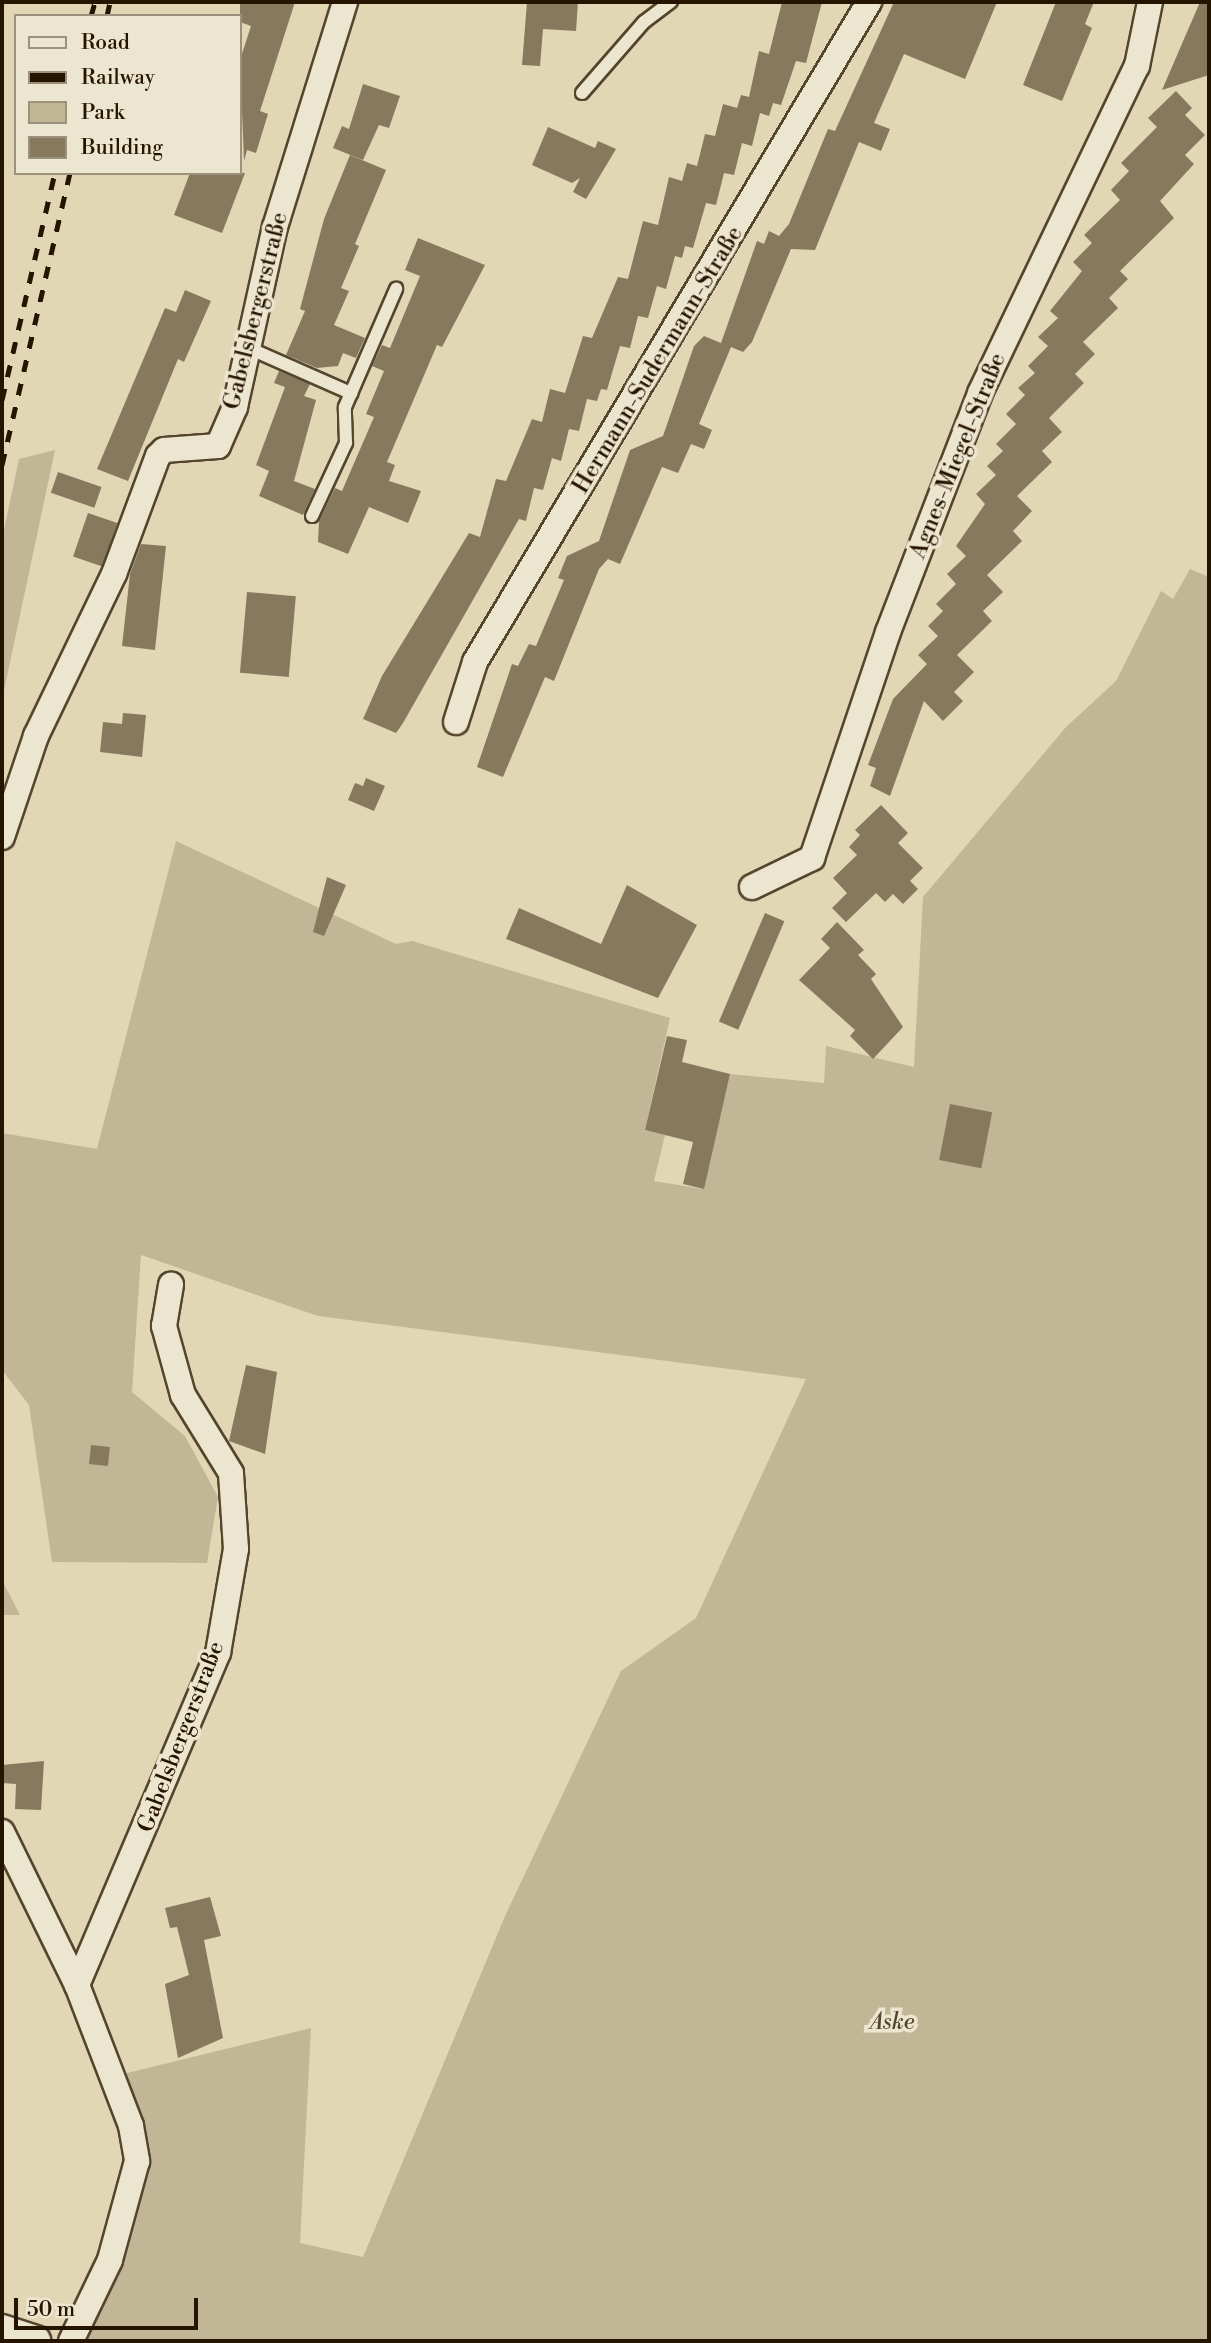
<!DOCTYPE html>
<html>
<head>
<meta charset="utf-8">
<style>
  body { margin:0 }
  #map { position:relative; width:1211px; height:2343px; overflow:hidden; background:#e1d7b5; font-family:"Libre Bodoni",serif }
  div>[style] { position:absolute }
  .green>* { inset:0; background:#c1b696 }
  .building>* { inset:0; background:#87795e; transform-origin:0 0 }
  .roads { filter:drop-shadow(2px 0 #54452d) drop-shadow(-2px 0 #54452d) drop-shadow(0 2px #54452d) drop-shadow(0 -2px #54452d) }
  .service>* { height:12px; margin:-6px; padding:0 6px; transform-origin:6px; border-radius:6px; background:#ece5cf }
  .minor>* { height:24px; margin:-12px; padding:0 12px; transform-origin:12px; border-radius:12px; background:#ece5cf }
  .tertiary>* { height:30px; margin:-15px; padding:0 15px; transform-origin:15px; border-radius:15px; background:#ece5cf }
  .rail>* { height:5px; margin-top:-2.5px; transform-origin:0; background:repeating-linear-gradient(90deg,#251400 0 12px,transparent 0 24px) }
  span { translate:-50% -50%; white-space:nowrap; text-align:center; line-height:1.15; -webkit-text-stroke:7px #ece5cf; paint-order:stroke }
  .street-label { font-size:23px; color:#251400 }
  .park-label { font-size:23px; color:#54452d; font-style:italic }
  .frame { position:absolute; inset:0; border:4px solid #251400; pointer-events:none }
  .legend { position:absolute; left:14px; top:14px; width:228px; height:161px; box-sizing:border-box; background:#ece5cf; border:2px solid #9c917c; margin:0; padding:9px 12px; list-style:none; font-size:21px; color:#251400 }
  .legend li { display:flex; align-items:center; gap:14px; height:35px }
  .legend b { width:35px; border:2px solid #9c917c }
  .scale { position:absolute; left:14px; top:2298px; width:184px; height:32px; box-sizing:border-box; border:4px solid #251400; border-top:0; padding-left:9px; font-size:21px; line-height:24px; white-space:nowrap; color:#251400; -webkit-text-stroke:5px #ece5cf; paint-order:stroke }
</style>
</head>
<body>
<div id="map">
  <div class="green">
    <i style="clip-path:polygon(55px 450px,2px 700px,2px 539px,19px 459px)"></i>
    <i style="clip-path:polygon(1190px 569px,1209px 577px,1209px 2341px,87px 2341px,137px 2208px,148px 2149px,115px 2076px,311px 2028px,300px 2243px,363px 2257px,505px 1916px,621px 1671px,696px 1618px,806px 1379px,318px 1316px,141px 1255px,132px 1392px,185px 1436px,218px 1497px,207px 1563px,52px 1562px,29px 1405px,2px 1370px,2px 1133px,97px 1149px,176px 841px,396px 944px,412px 941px,670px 1018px,645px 1130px,665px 1135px,654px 1181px,703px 1189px,730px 1074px,824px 1083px,826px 1046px,914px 1067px,923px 897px,1066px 727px,1116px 681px,1161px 591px,1173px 599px)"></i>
    <i style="clip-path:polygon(2px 1582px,3px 1582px,20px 1615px,2px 1615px)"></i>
  </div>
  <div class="building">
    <i style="clip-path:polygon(240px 2px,295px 2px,260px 111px,268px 114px,256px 153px,247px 150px,244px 161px,240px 60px,251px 26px,240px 22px)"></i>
    <i style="clip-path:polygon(527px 2px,578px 2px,576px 31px,543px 29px,540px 66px,522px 65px)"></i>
    <i style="clip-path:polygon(782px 2px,822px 2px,806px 63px,796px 61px,781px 105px,773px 103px,769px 116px,760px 113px,752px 146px,742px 143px,734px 175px,724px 173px,716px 205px,706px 203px,693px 248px,685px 246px,682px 258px,675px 256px,666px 289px,657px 286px,648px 318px,638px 316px,630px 348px,620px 346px,607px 390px,601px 389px,597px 401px,587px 399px,579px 431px,569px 429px,561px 461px,552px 458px,543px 490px,534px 488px,526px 521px,519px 519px,403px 723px,396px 733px,363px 719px,382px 676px,469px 533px,480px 537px,496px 479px,506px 481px,532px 419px,542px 422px,550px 389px,565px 393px,583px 336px,592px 338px,618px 277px,628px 279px,643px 221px,658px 225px,669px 177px,682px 181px,687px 163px,697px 166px,705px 134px,715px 136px,723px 104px,737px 108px,741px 95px,749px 97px,759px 51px,769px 54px)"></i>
    <i style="clip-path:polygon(894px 2px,997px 2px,965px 79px,904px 54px,874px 123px,890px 129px,881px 151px,859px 142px,815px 250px,791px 249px,752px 342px,743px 352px,731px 347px,699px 424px,712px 430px,704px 449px,691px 444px,678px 473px,662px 467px,620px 564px,608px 559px,599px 569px,554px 681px,545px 677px,503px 777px,477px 767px,512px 664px,518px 666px,529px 644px,536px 646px,564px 580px,558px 578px,567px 556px,599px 541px,630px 450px,663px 436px,694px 346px,704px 336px,721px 343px,757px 241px,764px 244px,769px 231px,779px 236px,789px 224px,828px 129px,835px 131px)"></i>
    <i style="clip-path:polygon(1056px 2px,1094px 2px,1085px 24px,1092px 28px,1062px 101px,1023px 85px)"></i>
    <i style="clip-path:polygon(1200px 2px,1209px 2px,1209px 75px,1162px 90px)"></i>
    <i style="clip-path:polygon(363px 84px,400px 96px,389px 128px,379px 125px,363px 160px,333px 148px,342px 126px,349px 129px)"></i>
    <i style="clip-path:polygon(1176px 91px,1192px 108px,1185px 115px,1205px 135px,1185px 155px,1194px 164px,1160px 201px,1174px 218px,1120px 271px,1128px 279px,1109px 298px,1118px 308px,1083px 342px,1095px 354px,1075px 374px,1084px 383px,1049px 418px,1062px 432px,1042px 451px,1052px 462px,1017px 496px,1032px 511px,1013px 531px,1022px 541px,987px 575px,1003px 592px,983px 611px,992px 621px,957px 655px,974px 672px,954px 692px,963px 701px,943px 721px,924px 701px,890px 796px,870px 786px,876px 768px,868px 765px,893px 699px,927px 664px,918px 655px,938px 636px,928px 626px,943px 611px,936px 604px,956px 584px,947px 574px,966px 556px,956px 546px,985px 504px,976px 494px,996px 475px,987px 466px,1003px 451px,996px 444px,1016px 424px,1006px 414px,1025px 395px,1018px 388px,1035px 373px,1028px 366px,1048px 346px,1038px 337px,1058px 318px,1050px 311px,1082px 271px,1073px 262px,1092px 243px,1084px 235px,1120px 200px,1111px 190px,1129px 171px,1121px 163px,1157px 127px,1148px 118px)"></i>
    <i style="clip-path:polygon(548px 127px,595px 148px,598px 141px,616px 149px,586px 199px,573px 192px,580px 178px,572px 183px,532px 165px)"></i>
    <i style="clip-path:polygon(350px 155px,386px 170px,355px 244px,359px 246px,341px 288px,349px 291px,334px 325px,365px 338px,356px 358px,343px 353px,338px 366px,317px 368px,286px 355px,305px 311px,300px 309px,324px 219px)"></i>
    <i style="clip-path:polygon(190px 173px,245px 173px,222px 233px,174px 215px)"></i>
    <i style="clip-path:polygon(418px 238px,485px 265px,442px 347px,437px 345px,387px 462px,395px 465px,389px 481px,421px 491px,408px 523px,369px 507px,348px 554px,318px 542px,319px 521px,335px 488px,342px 491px,374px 417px,366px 414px,384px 371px,372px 366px,382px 345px,390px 348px,420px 276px,405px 270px)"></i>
    <i style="clip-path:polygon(185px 290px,211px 301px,184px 362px,178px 359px,128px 481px,97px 469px,165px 308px,176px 312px)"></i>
    <i style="clip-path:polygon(279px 371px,310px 384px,304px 396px,316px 400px,294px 481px,315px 489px,303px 515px,259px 496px,269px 471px,256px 465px,285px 387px,274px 383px)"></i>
    <i style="left:58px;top:472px;width:46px;height:22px;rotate:19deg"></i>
    <i style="left:88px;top:513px;width:31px;height:46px;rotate:19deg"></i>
    <i style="clip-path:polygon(141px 544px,166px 546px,155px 650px,122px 646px,130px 574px)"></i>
    <i style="left:247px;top:592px;width:49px;height:81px;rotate:5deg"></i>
    <i style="clip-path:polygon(123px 713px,146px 715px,142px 757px,100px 752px,103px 722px,122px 724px)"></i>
    <i style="clip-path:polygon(366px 778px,385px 786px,374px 811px,348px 800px,355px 783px,363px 786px)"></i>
    <i style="clip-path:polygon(881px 805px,908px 833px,898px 843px,923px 868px,910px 881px,918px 889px,903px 904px,893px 894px,885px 902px,876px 893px,846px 922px,832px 908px,847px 893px,833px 878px,857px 855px,849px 847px,860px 835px,855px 830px)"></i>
    <i style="clip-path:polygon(327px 877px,346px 885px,324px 936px,313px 932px)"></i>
    <i style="clip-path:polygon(627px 885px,697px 925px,658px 998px,506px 939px,519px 908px,601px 944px)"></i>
    <i style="left:765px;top:913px;width:21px;height:118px;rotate:23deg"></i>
    <i style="clip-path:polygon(837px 922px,864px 950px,858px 955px,876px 974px,871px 979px,903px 1027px,873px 1059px,850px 1036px,855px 1030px,799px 980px,830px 948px,821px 939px)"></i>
    <i style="clip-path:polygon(667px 1036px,687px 1040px,682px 1062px,730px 1074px,704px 1189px,683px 1184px,693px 1142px,645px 1130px)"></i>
    <i style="left:950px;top:1104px;width:43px;height:57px;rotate:11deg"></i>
    <i style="clip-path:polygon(246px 1365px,277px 1372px,265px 1454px,229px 1441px)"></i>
    <i style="left:91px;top:1445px;width:19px;height:19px;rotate:6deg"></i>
    <i style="clip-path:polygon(44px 1761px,41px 1810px,15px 1809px,16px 1784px,2px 1783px,2px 1765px)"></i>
    <i style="clip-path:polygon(210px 1897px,221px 1936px,204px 1940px,223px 2038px,178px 2058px,165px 1984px,189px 1975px,177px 1927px,170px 1928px,165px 1908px)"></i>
  </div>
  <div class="roads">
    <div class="service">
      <i style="left:582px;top:93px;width:94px;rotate:-48.9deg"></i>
      <i style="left:644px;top:22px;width:34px;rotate:-37deg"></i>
      <i style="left:246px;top:347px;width:115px;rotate:23.7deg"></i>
      <i style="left:312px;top:516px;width:81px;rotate:-65deg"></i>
      <i style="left:346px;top:443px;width:36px;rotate:-92deg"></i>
      <i style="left:345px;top:407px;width:129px;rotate:-66.6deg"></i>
    </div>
    <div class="minor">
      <i style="left:456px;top:722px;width:63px;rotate:-72.4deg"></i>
      <i style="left:475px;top:662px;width:769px;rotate:-59.16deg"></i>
      <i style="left:2px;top:837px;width:107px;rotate:-71.4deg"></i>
      <i style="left:36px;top:736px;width:180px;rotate:-64.3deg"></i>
      <i style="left:114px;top:574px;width:126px;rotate:-69.6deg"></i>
      <i style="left:158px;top:456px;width:8px;rotate:-45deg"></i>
      <i style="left:164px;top:450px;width:54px;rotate:-4.2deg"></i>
      <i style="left:218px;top:446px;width:43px;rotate:-66.4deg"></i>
      <i style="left:235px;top:407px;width:184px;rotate:-77.5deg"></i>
      <i style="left:275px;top:227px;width:236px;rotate:-72.7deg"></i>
      <i style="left:752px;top:887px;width:67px;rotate:-25.8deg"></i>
      <i style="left:812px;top:858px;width:238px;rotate:-71.4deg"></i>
      <i style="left:888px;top:632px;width:256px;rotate:-68.9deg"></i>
      <i style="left:980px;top:393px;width:363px;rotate:-64.4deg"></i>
      <i style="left:1137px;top:66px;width:65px;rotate:-78.5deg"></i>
      <i style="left:2px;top:1832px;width:170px;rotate:63.9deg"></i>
      <i style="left:77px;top:1985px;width:151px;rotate:69deg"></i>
      <i style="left:131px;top:2126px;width:36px;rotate:80deg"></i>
      <i style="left:137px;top:2161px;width:103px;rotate:105.3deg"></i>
      <i style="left:110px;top:2260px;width:90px;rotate:115.7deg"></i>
      <i style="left:77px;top:1985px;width:361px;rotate:-67deg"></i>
      <i style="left:218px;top:1653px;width:106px;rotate:-80.2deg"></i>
      <i style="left:236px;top:1549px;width:76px;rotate:-93.8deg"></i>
      <i style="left:231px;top:1473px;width:92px;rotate:-121.6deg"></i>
      <i style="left:183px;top:1395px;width:72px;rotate:-105.4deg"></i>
      <i style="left:164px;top:1326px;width:42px;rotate:-80.3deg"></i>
    </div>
    <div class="tertiary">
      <i style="left:2px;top:2330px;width:35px;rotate:18deg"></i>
    </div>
  </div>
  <div class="rail">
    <i style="left:91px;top:16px;width:15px;rotate:-74deg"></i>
    <i style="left:107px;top:16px;width:14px;rotate:-78deg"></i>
    <i style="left:2px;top:400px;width:233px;rotate:-76.9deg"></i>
    <i style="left:2px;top:465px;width:300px;rotate:-76.9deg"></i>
  </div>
  <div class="street-label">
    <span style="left:256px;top:311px;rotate:-76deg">Gabelsbergerstraße</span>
    <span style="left:658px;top:360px;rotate:-59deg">Hermann-Sudermann-Straße</span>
    <span style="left:958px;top:456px;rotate:-68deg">Agnes-Miegel-Straße</span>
    <span style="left:181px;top:1737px;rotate:-69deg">Gabelsbergerstraße</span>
  </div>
  <div class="park-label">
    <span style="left:892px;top:2022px">Aske</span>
  </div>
  <div class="frame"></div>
  <ul class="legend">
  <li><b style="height:9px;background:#ece5cf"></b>Road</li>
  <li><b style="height:9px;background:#251400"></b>Railway</li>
  <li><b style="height:19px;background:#c1b696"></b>Park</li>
  <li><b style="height:19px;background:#87795e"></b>Building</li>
  </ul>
  <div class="scale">50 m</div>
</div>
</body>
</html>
